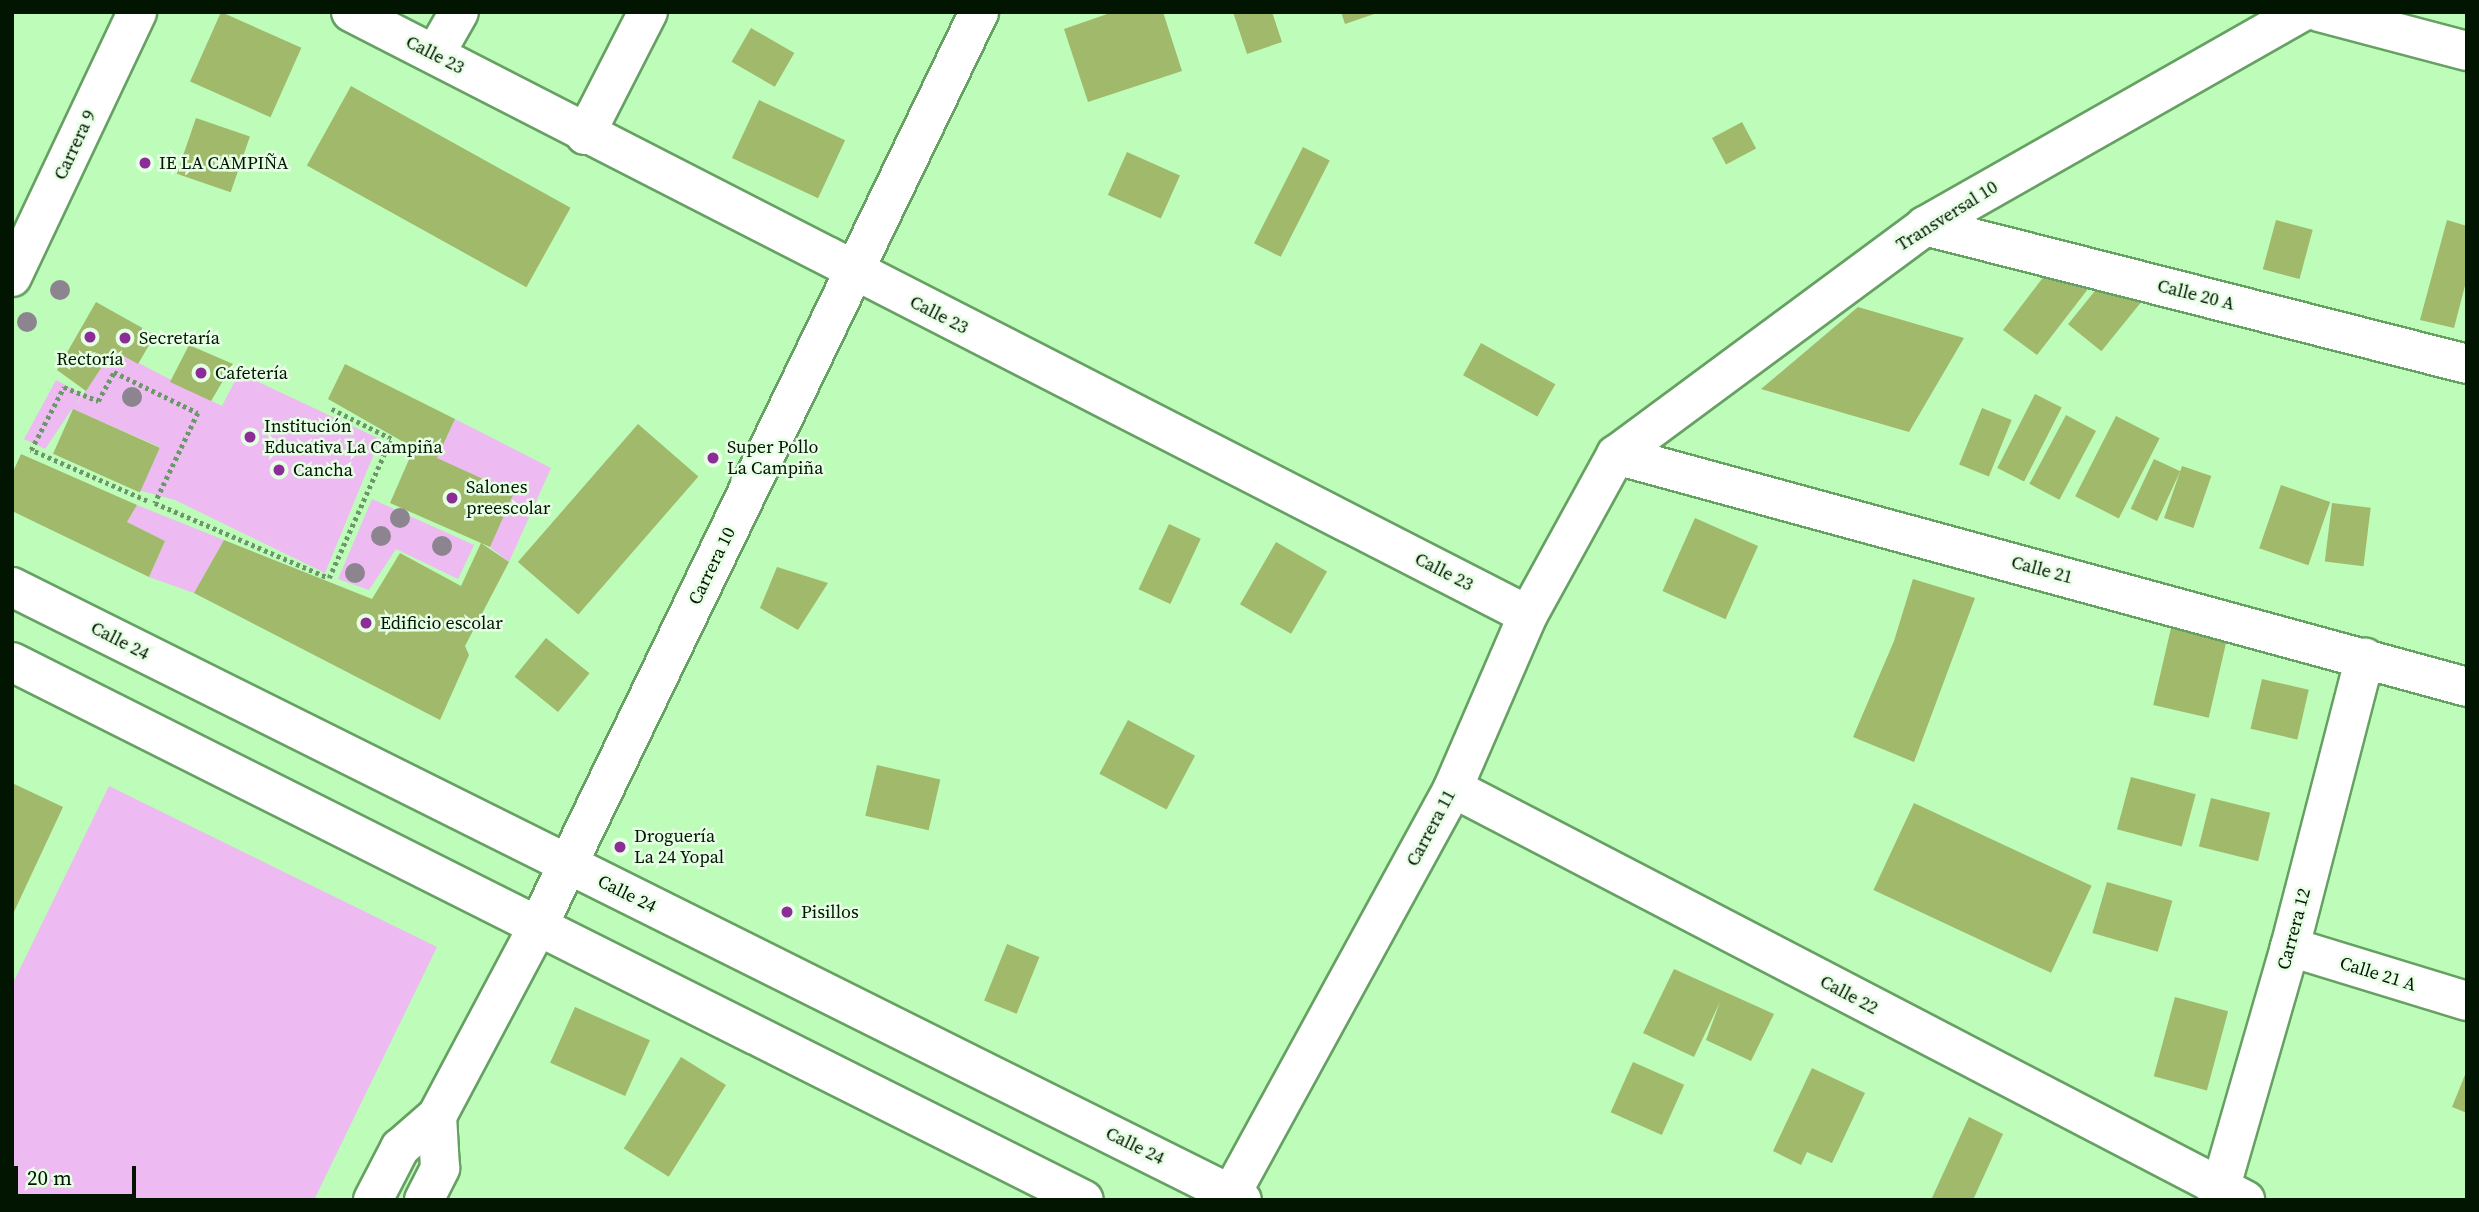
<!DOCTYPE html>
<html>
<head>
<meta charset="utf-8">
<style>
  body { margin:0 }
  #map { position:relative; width:2479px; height:1212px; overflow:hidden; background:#befcba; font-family:"Source Serif 4",serif }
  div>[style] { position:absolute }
  .green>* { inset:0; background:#edbaf2 }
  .building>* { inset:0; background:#a0b96b; transform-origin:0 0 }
  .path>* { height:4.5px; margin-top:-2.25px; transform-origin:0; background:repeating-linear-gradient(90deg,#6c9769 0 3.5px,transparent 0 7px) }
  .roads { filter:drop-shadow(2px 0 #66a063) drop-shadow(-2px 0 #66a063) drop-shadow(0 2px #66a063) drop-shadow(0 -2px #66a063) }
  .street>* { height:38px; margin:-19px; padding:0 19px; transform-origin:19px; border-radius:19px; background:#fff }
  .secondary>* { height:38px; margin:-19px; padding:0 19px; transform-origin:19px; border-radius:19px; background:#fff }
  .trees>* { width:20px; height:20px; margin:-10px; border-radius:50%; background:#8c858f }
  .dots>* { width:19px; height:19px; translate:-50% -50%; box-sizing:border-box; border:4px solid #e6fee4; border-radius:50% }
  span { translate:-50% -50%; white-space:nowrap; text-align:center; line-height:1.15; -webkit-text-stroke:5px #e6fee4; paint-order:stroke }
  .street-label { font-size:18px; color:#011501 }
  .poi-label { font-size:18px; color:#011501 }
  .left { translate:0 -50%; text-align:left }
  .frame { position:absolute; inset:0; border:14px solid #011501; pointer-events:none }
  .scale { position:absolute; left:14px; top:1166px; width:122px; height:32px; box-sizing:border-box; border:4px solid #011501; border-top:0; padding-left:9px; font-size:21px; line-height:24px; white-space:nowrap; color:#011501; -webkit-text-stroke:5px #e6fee4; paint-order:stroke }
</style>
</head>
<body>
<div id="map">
  <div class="green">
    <i style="clip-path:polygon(113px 350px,222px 406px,239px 373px,380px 439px,325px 573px,175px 500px,138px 490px,160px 447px,72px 409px,45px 449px,24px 439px,56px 380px,82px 394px,75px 406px)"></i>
    <i style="clip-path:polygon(455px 419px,551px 468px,509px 562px,490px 547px,437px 458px)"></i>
    <i style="clip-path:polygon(372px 499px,474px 545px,458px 579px,396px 549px,369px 590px,338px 579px)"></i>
    <i style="clip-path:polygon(137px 505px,224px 540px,194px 593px,149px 577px,165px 541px,127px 522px)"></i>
    <i style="clip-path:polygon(109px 786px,437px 947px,314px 1200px,12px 1200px,12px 985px)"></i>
  </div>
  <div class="building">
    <i style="left:221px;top:12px;width:88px;height:76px;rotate:24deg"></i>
    <i style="clip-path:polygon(1113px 12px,1163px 12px,1182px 71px,1088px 102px,1064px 29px)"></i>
    <i style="clip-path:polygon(1233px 12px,1272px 12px,1282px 42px,1247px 54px)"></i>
    <i style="clip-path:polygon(1341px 12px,1377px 12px,1377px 13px,1345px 24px)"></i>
    <i style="left:751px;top:28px;width:50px;height:39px;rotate:30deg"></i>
    <i style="left:351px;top:86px;width:251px;height:91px;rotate:29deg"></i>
    <i style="left:759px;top:100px;width:95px;height:64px;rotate:25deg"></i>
    <i style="left:196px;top:118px;width:57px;height:59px;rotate:19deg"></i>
    <i style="left:1742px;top:122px;width:30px;height:34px;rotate:62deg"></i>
    <i style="left:1303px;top:147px;width:30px;height:108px;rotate:27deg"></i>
    <i style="left:1127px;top:152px;width:58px;height:47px;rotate:24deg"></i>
    <i style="left:2276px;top:220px;width:38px;height:51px;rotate:15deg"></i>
    <i style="clip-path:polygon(2447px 220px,2467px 226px,2467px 278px,2454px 328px,2420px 320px)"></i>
    <i style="clip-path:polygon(2054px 263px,2098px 276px,2037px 355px,2003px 330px)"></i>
    <i style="left:2107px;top:276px;width:43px;height:62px;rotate:39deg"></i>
    <i style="clip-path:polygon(96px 302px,155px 335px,138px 364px,113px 350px,86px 391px,57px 370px)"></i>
    <i style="clip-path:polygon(1858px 307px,1964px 338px,1909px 432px,1761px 389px)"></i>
    <i style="left:1481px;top:343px;width:85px;height:37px;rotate:29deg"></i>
    <i style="clip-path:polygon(189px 345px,233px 364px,211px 401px,170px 382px)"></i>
    <i style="clip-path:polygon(345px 364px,455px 419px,437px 458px,514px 493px,490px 547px,481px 543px,509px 562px,465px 646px,469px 655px,440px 720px,194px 593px,224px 540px,372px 599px,400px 553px,461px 586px,481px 543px,390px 503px,414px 448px,328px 399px)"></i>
    <i style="left:2035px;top:394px;width:30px;height:83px;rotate:27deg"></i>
    <i style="left:1982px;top:408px;width:32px;height:61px;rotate:22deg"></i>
    <i style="left:73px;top:409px;width:95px;height:49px;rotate:24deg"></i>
    <i style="left:2066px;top:415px;width:34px;height:78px;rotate:28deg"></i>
    <i style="left:2116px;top:416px;width:49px;height:90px;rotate:27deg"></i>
    <i style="left:638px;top:424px;width:80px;height:183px;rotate:41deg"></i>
    <i style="clip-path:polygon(21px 454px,137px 505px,127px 522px,165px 541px,149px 577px,12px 511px,12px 474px)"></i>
    <i style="left:2154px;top:459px;width:29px;height:55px;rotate:25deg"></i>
    <i style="left:2182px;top:466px;width:31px;height:55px;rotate:19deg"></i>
    <i style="left:2281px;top:485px;width:52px;height:67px;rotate:19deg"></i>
    <i style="left:2332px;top:503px;width:39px;height:59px;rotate:7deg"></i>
    <i style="left:1695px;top:518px;width:69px;height:80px;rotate:24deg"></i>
    <i style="left:1169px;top:524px;width:35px;height:72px;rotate:25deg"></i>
    <i style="left:1276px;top:542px;width:59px;height:72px;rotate:30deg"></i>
    <i style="clip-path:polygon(777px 567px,828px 583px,798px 630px,760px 608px)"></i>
    <i style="clip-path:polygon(1913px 579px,1975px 598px,1914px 762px,1853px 737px,1894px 641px)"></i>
    <i style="left:2171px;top:628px;width:57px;height:79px;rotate:13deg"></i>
    <i style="left:546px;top:638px;width:56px;height:50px;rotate:39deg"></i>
    <i style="left:2262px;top:679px;width:48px;height:51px;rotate:13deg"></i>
    <i style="left:1128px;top:720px;width:76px;height:61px;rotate:28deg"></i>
    <i style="left:877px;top:765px;width:65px;height:52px;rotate:13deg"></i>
    <i style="left:2131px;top:777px;width:67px;height:54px;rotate:15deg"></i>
    <i style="clip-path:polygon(12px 783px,63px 807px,12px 916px)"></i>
    <i style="left:2211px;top:798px;width:61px;height:50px;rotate:14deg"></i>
    <i style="left:1914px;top:803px;width:196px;height:96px;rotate:25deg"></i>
    <i style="left:2107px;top:882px;width:68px;height:53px;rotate:16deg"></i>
    <i style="left:1007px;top:944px;width:35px;height:61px;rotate:22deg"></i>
    <i style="clip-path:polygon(1674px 969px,1774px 1014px,1751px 1061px,1706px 1040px,1720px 1002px,1694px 1057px,1643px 1033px)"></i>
    <i style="left:2175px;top:997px;width:55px;height:82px;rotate:15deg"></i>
    <i style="left:575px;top:1007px;width:82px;height:61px;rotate:24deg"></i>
    <i style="left:681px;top:1057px;width:53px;height:108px;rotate:32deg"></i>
    <i style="left:1633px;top:1062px;width:56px;height:55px;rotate:24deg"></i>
    <i style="clip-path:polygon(1812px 1068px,1865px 1093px,1832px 1163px,1807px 1152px,1801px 1165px,1773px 1151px)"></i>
    <i style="clip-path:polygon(2467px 1070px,2467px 1113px,2452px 1107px)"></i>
    <i style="clip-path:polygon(1969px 1117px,2003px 1134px,1973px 1200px,1931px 1200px)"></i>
  </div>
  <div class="path">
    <i style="left:147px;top:501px;width:127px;rotate:-156.3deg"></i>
    <i style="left:31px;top:450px;width:71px;rotate:-62.4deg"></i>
    <i style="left:64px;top:387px;width:37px;rotate:22deg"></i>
    <i style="left:98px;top:401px;width:33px;rotate:-61deg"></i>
    <i style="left:114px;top:372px;width:93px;rotate:26deg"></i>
    <i style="left:198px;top:413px;width:100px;rotate:115.5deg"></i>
    <i style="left:155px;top:503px;width:189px;rotate:23.3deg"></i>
    <i style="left:329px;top:578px;width:152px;rotate:-66deg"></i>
    <i style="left:391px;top:439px;width:69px;rotate:-153.4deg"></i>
  </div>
  <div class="roads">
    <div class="street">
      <i style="left:351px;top:12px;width:1322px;rotate:27.13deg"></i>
      <i style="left:2319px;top:12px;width:153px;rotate:14.8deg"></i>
      <i style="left:435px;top:54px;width:48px;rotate:-60.3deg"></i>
      <i style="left:585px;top:135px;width:138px;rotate:-62.9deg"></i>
      <i style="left:1925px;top:226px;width:559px;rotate:14.28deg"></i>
      <i style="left:12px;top:277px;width:293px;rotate:-64.7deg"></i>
      <i style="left:1616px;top:455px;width:882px;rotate:15.25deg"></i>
      <i style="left:1453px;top:788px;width:893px;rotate:27.48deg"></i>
      <i style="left:2290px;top:947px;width:185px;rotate:17deg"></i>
      <i style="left:1231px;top:1194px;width:463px;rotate:-61.3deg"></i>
      <i style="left:1453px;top:788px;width:189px;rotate:-66.6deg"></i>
      <i style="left:1528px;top:615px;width:183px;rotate:-61.2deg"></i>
      <i style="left:1616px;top:455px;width:385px;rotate:-36.5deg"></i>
      <i style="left:1925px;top:226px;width:433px;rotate:-29.6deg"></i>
      <i style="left:373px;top:1200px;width:59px;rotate:-62.6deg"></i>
      <i style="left:400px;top:1148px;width:49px;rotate:-40.9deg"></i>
      <i style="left:437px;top:1116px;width:217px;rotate:-62deg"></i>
      <i style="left:539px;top:924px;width:1013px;rotate:-64.24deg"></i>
      <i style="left:424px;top:1200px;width:36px;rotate:-63deg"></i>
      <i style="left:440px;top:1168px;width:52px;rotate:-93.3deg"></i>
      <i style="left:2217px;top:1200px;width:263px;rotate:-73.9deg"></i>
      <i style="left:2290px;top:947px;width:299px;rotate:-75.5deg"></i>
    </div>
    <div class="secondary">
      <i style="left:12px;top:587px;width:1374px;rotate:26.49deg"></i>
      <i style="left:12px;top:662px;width:1199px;rotate:26.65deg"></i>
    </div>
  </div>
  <div class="trees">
    <i style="left:60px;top:290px"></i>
    <i style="left:27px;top:322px"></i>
    <i style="left:132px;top:397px"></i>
    <i style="left:400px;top:518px"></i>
    <i style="left:381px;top:536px"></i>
    <i style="left:442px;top:546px"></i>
    <i style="left:355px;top:573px"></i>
  </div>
  <div class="dots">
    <i style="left:145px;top:163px;background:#8c2d97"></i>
    <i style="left:90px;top:337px;background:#8c2d97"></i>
    <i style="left:125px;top:338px;background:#8c2d97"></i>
    <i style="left:201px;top:373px;background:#8c2d97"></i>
    <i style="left:250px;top:437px;background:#8c2d97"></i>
    <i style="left:713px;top:458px;background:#8c2d97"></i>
    <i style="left:279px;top:470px;background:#8c2d97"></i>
    <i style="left:452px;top:498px;background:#8c2d97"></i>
    <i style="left:366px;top:623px;background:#8c2d97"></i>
    <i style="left:620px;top:847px;background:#8c2d97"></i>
    <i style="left:787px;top:912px;background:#8c2d97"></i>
  </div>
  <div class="street-label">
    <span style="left:435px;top:55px;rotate:27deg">Calle 23</span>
    <span style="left:75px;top:145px;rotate:-65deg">Carrera 9</span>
    <span style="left:1947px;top:216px;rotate:-32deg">Transversal 10</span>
    <span style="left:2196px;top:295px;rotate:14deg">Calle 20 A</span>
    <span style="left:939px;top:315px;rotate:27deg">Calle 23</span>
    <span style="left:712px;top:566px;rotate:-64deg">Carrera 10</span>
    <span style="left:2042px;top:570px;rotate:15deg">Calle 21</span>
    <span style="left:1444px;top:572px;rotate:27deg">Calle 23</span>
    <span style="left:120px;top:641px;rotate:27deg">Calle 24</span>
    <span style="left:1431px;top:828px;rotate:-62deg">Carrera 11</span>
    <span style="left:627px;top:894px;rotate:26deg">Calle 24</span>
    <span style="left:2294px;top:929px;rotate:-75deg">Carrera 12</span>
    <span style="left:2378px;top:974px;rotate:17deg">Calle 21 A</span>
    <span style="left:1849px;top:995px;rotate:28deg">Calle 22</span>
    <span style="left:1135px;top:1146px;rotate:26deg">Calle 24</span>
  </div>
  <div class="poi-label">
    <span class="left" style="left:159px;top:163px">IE LA CAMPIÑA</span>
    <span class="left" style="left:139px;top:338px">Secretaría</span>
    <span style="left:90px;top:359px">Rectoría</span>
    <span class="left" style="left:215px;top:373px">Cafetería</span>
    <span class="left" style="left:264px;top:437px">Institución<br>Educativa La Campiña</span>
    <span class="left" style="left:727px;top:458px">Super Pollo<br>La Campiña</span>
    <span class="left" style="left:293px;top:470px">Cancha</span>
    <span class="left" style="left:466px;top:498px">Salones<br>preescolar</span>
    <span class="left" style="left:380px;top:623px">Edificio escolar</span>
    <span class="left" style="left:634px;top:847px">Droguería<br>La 24 Yopal</span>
    <span class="left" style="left:801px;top:912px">Pisillos</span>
  </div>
  <div class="frame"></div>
  <div class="scale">20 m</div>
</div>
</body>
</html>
